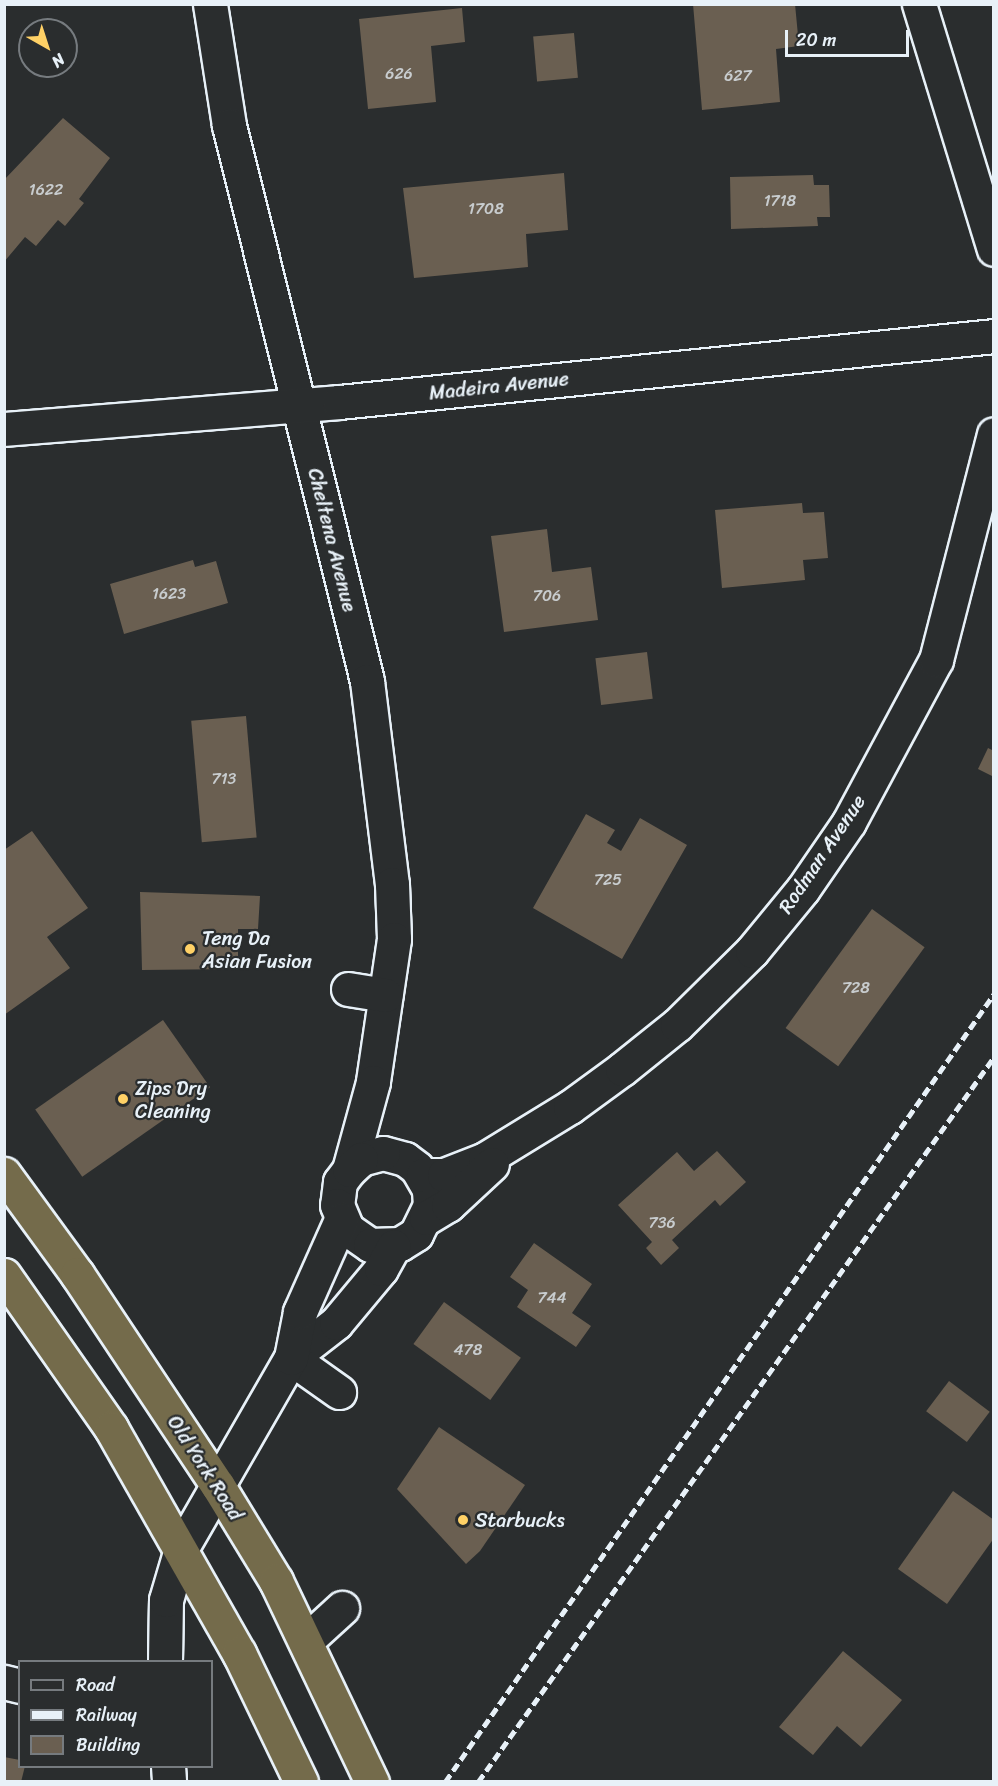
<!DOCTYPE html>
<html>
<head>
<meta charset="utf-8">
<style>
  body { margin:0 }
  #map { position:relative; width:998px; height:1786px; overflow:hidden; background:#2a2d2e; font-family:Sriracha,sans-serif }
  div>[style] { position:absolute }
  .building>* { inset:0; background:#6a5f51; transform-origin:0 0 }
  .roads { filter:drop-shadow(2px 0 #e8f1f8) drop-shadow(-2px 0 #e8f1f8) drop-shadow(0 2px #e8f1f8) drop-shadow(0 -2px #e8f1f8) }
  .minor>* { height:33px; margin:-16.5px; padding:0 16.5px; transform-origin:16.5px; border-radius:16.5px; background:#2a2d2e }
  .highway>* { height:33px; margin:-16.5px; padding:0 16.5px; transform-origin:16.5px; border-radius:16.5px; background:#746b4b }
  .rail>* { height:4.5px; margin-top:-2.25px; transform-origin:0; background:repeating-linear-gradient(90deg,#e8f1f8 0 9px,transparent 0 13.5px) }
  .dots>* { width:16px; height:16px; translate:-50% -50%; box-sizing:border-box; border:3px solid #2a2d2e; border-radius:50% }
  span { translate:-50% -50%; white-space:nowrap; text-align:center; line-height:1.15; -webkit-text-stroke:4.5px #2a2d2e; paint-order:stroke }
  .number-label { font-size:16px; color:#c8ccce }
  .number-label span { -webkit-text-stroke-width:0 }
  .street-label { font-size:20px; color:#e8f1f8 }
  .poi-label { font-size:20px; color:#e8f1f8 }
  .left { translate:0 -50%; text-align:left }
  .frame { position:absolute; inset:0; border:6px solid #e8f1f8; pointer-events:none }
  .legend { position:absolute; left:18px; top:1660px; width:195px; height:108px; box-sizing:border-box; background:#2a2d2e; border:2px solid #767b7f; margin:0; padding:8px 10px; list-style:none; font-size:18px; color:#e8f1f8 }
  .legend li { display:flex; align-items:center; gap:12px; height:30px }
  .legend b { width:30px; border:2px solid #767b7f }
  .north { position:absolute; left:18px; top:18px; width:60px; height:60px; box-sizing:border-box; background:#2a2d2e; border:2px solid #767b7f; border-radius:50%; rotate:141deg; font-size:16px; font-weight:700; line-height:24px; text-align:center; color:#e8f1f8 }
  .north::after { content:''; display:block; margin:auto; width:21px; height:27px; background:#ffd166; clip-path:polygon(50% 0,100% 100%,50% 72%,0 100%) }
  .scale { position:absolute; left:785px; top:30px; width:124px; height:27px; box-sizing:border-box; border:3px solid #e8f1f8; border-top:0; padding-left:8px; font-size:18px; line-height:21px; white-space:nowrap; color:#e8f1f8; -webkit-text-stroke:4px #2a2d2e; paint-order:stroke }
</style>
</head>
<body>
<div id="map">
  <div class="building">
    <i style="clip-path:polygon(693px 4px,795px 4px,799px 46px,776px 49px,780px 102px,702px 110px)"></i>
    <i style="clip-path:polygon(462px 8px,465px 42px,431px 46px,436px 102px,368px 109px,359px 19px)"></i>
    <i style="left:574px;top:33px;width:45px;height:41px;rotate:85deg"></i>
    <i style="clip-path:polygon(63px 118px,110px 158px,79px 199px,84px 203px,65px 226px,58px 220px,36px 246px,25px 237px,4px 262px,4px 180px)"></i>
    <i style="clip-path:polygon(564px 173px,568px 230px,526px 234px,528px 267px,414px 278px,403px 188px)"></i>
    <i style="clip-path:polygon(813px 175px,814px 185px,829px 185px,830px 217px,817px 217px,818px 226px,731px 229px,730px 177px)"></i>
    <i style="clip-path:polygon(802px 503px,803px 513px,824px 512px,828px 558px,803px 560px,805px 580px,722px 588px,715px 510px)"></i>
    <i style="clip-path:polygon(547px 529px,552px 572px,591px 567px,598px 620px,504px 632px,491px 536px)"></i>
    <i style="clip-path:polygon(193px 560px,195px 567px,216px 561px,228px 603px,124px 634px,110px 584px)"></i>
    <i style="left:647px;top:652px;width:47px;height:52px;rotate:83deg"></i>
    <i style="left:246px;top:716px;width:122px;height:55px;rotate:85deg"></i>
    <i style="clip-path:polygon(988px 748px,994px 751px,994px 777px,978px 769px)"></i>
    <i style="clip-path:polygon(586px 814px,615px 830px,607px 843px,621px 851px,640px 818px,687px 845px,622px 959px,533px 908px)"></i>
    <i style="clip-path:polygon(32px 831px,88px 908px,47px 937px,70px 968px,4px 1015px,4px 850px)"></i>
    <i style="clip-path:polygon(140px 892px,260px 896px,258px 929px,238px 929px,238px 969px,142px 970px)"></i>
    <i style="left:872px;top:909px;width:65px;height:147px;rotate:36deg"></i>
    <i style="left:163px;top:1020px;width:82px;height:156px;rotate:55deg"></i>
    <i style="clip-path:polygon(717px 1151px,746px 1182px,720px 1206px,715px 1200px,672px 1240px,679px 1248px,661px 1265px,646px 1248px,652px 1242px,618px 1205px,677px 1152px,694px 1171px)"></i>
    <i style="clip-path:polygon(534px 1243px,592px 1284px,572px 1313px,591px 1326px,576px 1347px,517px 1307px,528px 1290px,510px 1277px)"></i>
    <i style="left:444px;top:1302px;width:95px;height:52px;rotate:36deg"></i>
    <i style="left:949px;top:1381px;width:51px;height:38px;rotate:37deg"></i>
    <i style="clip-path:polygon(439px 1427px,525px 1485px,480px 1551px,466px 1564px,397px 1489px)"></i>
    <i style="clip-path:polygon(953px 1491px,994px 1520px,994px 1538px,947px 1604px,898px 1569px)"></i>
    <i style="clip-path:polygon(843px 1651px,902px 1700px,861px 1747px,837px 1726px,813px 1755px,779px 1727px)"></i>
    <i style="clip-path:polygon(4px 1757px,20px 1760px,20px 1766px,25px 1766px,21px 1782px,4px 1782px)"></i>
  </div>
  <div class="roads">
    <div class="minor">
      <i style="left:210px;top:4px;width:122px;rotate:81.1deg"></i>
      <i style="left:229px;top:125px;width:573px;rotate:76.06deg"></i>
      <i style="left:367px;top:681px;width:205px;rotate:83deg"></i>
      <i style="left:392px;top:884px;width:55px;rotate:87.9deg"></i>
      <i style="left:394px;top:939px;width:145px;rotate:98.4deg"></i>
      <i style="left:373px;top:1082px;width:91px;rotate:105.3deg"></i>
      <i style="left:349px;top:1170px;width:15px;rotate:127deg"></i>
      <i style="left:340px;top:1182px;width:23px;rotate:97deg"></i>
      <i style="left:337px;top:1205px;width:26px;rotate:67deg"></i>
      <i style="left:347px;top:1229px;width:28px;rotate:35deg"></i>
      <i style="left:370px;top:1245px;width:30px;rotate:-2deg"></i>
      <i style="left:400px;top:1244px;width:19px;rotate:-32deg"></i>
      <i style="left:416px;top:1234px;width:32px;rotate:-64deg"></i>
      <i style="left:430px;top:1205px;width:16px;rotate:-94deg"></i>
      <i style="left:429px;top:1189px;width:24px;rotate:-120deg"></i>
      <i style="left:417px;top:1168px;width:15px;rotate:-143deg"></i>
      <i style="left:405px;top:1159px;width:23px;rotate:-165deg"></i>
      <i style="left:383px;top:1153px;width:23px;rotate:165deg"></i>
      <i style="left:361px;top:1159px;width:16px;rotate:137deg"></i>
      <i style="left:919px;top:4px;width:256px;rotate:73deg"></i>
      <i style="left:4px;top:429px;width:336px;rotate:-4.6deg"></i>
      <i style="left:339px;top:402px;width:658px;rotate:-5.75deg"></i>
      <i style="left:348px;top:989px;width:38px;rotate:9deg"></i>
      <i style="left:423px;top:1175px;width:21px"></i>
      <i style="left:444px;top:1175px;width:44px;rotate:-21.3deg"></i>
      <i style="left:485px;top:1159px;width:100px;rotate:-31.5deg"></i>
      <i style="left:570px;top:1107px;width:64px;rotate:-36.2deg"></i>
      <i style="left:622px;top:1069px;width:70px;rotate:-38.7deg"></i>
      <i style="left:677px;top:1025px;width:105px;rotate:-44.6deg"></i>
      <i style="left:752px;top:951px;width:80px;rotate:-50.6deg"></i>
      <i style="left:803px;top:889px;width:81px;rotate:-55.5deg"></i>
      <i style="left:849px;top:822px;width:184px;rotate:-61.8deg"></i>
      <i style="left:936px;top:660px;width:233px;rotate:-75.6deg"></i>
      <i style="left:426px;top:1218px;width:26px;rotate:-31deg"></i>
      <i style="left:448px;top:1205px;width:60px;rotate:-43deg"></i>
      <i style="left:291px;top:1358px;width:57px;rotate:-37.9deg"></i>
      <i style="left:336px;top:1323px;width:70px;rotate:-50.2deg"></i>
      <i style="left:381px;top:1269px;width:26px;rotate:-61deg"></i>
      <i style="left:291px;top:1358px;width:59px;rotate:35.3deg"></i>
      <i style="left:306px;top:1641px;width:49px;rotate:-42.5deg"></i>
      <i style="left:165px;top:1662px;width:62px;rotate:-89.1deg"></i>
      <i style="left:166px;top:1600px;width:53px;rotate:-73.6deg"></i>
      <i style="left:181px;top:1549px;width:220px;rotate:-60.1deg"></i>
      <i style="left:291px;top:1358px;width:47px;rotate:-78.9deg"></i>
      <i style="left:300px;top:1312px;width:101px;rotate:-66deg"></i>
      <i style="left:4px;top:1682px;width:16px;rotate:14deg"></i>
      <i style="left:168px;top:1766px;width:16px;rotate:86deg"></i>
    </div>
    <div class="highway">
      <i style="left:4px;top:1174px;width:124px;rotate:53.9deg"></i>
      <i style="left:77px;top:1274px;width:255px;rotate:56.4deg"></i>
      <i style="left:218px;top:1486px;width:111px;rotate:58.6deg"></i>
      <i style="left:276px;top:1581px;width:223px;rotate:64.5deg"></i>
      <i style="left:4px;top:1275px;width:187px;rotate:55deg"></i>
      <i style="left:111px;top:1428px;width:259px;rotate:60.4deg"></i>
      <i style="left:239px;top:1653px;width:143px;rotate:64.3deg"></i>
    </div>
  </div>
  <div class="rail">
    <i style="left:445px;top:1782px;width:960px;rotate:-55.14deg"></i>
    <i style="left:478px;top:1782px;width:890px;rotate:-54.56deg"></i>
  </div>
  <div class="dots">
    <i style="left:190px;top:949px;background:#ffd166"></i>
    <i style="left:123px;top:1099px;background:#ffd166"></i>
    <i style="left:463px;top:1520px;background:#ffd166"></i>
  </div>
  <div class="number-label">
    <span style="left:399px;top:74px">626</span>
    <span style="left:738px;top:76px">627</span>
    <span style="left:46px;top:190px">1622</span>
    <span style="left:780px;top:201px">1718</span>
    <span style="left:486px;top:209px">1708</span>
    <span style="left:169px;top:594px">1623</span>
    <span style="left:547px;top:596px">706</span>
    <span style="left:224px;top:779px">713</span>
    <span style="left:608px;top:880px">725</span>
    <span style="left:856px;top:988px">728</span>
    <span style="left:662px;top:1223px">736</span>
    <span style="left:552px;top:1298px">744</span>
    <span style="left:468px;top:1350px">478</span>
  </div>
  <div class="street-label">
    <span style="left:499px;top:386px;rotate:-6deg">Madeira Avenue</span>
    <span style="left:332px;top:540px;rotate:76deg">Cheltena Avenue</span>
    <span style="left:822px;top:854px;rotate:-56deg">Rodman Avenue</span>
    <span style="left:205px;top:1468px;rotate:57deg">Old York Road</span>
  </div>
  <div class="poi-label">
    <span class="left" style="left:202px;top:950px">Teng Da<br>Asian Fusion</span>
    <span class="left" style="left:135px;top:1100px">Zips Dry<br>Cleaning</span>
    <span class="left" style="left:475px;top:1520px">Starbucks</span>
  </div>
  <div class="frame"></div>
  <ul class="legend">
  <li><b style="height:8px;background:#2a2d2e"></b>Road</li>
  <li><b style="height:8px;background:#e8f1f8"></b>Railway</li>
  <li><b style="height:16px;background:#6a5f51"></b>Building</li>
  </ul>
  <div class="north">N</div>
  <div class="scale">20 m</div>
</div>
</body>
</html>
